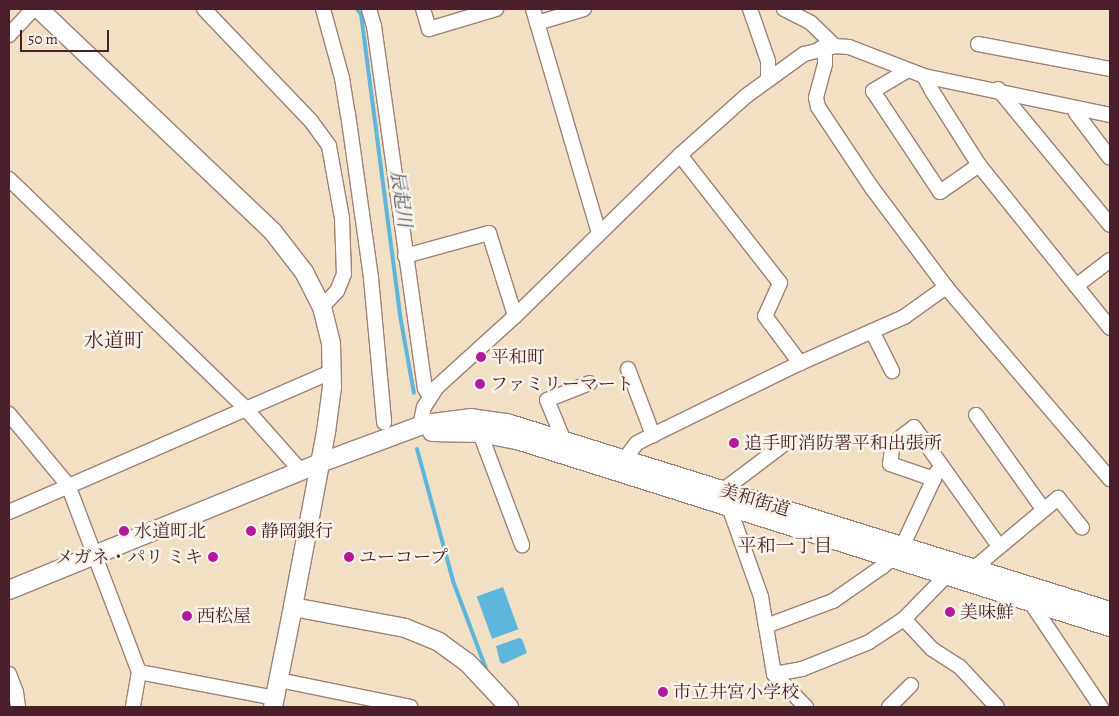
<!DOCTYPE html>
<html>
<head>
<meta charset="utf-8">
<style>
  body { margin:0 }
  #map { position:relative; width:1119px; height:716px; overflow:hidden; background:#f1e0c3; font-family:Alegreya,"Noto Serif JP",serif }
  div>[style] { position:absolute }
  .water>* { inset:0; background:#5fb6dc; transform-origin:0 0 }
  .stream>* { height:4px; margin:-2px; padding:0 2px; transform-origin:2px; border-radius:2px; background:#5fb6dc }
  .roads { filter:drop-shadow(1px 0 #9e8077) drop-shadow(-1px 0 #9e8077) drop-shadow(0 1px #9e8077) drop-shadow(0 -1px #9e8077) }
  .minor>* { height:14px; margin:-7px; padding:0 7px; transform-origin:7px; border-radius:7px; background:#fff }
  .tertiary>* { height:18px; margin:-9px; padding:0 9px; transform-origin:9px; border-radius:9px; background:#fff }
  .dots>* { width:14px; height:14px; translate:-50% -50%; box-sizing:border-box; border:2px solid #f7f3e8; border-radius:50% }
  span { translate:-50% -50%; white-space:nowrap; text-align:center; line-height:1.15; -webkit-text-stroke:5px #f7f3e8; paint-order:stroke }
  .poi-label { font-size:18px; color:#4a1f2b }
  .left { translate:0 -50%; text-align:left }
  .right { translate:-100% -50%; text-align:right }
  .street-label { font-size:18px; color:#4a1f2b }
  .water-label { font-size:19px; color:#515469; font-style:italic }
  .neighbourhood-label { font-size:19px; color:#4a1f2b }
  .quarter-label { font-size:20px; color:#4a1f2b }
  .frame { position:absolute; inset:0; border:10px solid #4a1f2b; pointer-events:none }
  .scale { position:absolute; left:20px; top:30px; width:89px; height:22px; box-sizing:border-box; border:2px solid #4a1f2b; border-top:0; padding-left:6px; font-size:15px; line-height:18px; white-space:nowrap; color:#4a1f2b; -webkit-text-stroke:4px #f7f3e8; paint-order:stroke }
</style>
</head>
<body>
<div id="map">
  <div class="water">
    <i style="left:503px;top:587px;width:45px;height:28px;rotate:70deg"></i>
    <i style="clip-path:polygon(519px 638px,522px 639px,527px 653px,503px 664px,500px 662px,496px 646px)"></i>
  </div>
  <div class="stream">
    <i style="left:357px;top:9px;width:6px;rotate:51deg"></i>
    <i style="left:361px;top:14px;width:310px;rotate:82.6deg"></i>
    <i style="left:401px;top:321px;width:73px;rotate:79.8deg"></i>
    <i style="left:417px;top:449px;width:137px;rotate:74.7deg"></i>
    <i style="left:453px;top:581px;width:99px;rotate:69.4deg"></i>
  </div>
  <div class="roads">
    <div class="minor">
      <i style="left:204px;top:9px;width:155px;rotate:46.3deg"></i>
      <i style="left:311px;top:121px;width:31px;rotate:54deg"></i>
      <i style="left:329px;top:146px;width:73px;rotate:79.8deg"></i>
      <i style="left:342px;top:218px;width:56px;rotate:88deg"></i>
      <i style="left:344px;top:274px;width:18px;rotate:112deg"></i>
      <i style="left:337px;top:291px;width:22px;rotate:133deg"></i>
      <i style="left:323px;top:9px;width:72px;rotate:74.6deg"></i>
      <i style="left:342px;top:78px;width:36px;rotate:81deg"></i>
      <i style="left:348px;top:114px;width:166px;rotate:82deg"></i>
      <i style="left:371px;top:278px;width:145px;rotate:84.8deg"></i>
      <i style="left:369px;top:9px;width:18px;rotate:74deg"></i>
      <i style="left:374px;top:26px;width:366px;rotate:82deg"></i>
      <i style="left:425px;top:388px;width:10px;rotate:61deg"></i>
      <i style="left:423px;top:9px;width:21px;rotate:73deg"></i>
      <i style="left:429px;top:29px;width:70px;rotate:-16.6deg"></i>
      <i style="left:533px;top:9px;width:234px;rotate:73.6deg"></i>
      <i style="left:750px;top:9px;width:55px;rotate:70.9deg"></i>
      <i style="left:768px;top:61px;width:17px;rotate:90deg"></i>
      <i style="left:784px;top:9px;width:30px;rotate:27deg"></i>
      <i style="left:811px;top:23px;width:33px;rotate:44deg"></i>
      <i style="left:537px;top:23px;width:49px;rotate:-16.6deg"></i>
      <i style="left:9px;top:35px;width:35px;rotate:-47deg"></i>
      <i style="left:978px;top:44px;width:134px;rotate:10.7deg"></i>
      <i style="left:821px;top:48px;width:10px;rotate:66deg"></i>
      <i style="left:825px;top:57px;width:7px;rotate:90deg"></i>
      <i style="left:825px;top:64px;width:35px;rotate:105deg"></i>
      <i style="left:816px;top:98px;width:9px;rotate:77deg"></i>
      <i style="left:818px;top:107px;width:97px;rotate:56.3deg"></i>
      <i style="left:872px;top:188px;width:124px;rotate:53.2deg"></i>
      <i style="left:946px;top:287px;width:253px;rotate:49.5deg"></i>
      <i style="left:908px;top:70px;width:41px;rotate:149deg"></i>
      <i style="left:873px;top:91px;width:121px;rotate:56.4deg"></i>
      <i style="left:940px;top:192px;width:47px;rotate:-34.7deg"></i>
      <i style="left:924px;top:76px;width:17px;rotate:62deg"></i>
      <i style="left:932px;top:91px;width:88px;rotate:57.6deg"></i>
      <i style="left:979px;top:165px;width:209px;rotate:51.2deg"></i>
      <i style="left:998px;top:89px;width:176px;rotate:50.5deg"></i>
      <i style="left:1076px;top:113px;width:56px;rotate:52.9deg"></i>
      <i style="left:680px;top:155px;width:162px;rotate:52deg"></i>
      <i style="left:780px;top:283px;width:36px;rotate:114deg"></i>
      <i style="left:765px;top:316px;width:59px;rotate:53.3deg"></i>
      <i style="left:9px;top:179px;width:329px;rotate:44.1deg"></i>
      <i style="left:245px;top:408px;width:83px;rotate:48.4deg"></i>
      <i style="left:405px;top:256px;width:87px;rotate:-15.3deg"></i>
      <i style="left:489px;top:233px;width:87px;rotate:72.6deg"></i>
      <i style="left:1076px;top:286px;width:43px;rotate:-37.4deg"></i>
      <i style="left:872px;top:331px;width:45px;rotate:63.4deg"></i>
      <i style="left:628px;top:369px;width:71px;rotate:69.3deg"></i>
      <i style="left:9px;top:414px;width:92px;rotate:50.3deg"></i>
      <i style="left:68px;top:485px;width:200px;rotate:69.2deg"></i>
      <i style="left:139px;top:672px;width:36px;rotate:100deg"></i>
      <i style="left:976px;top:415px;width:115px;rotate:54.5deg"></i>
      <i style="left:420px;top:427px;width:20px;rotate:-79deg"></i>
      <i style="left:424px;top:407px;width:24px;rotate:-57deg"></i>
      <i style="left:437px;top:387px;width:105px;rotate:-42.3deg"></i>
      <i style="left:515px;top:316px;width:231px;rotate:-44.3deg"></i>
      <i style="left:680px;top:155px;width:89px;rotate:-41.8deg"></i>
      <i style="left:746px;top:96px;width:72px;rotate:-35.9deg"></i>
      <i style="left:804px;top:54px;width:32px;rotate:-14deg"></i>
      <i style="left:835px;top:46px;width:14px;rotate:4deg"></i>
      <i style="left:849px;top:47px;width:80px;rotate:21.1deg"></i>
      <i style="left:924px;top:76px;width:190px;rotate:11.8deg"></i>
      <i style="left:480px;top:433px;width:120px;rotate:69.4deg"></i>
      <i style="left:564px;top:441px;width:44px;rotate:-112.5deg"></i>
      <i style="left:547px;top:400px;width:46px;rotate:-21.6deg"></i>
      <i style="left:787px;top:442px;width:80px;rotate:143.1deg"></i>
      <i style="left:723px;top:490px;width:114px;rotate:70.4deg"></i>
      <i style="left:761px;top:597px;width:78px;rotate:80.4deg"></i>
      <i style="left:774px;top:674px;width:46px;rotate:45.9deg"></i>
      <i style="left:624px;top:460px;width:21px;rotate:-53deg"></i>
      <i style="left:637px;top:443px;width:18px;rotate:-27deg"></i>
      <i style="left:653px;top:435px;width:164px;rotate:-26.1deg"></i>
      <i style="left:800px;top:363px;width:114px;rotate:-23.9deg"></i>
      <i style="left:904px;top:317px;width:52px;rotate:-35.5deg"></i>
      <i style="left:934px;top:479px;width:46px;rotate:-161.2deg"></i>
      <i style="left:890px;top:464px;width:21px;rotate:-82deg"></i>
      <i style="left:893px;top:443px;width:26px;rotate:-37deg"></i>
      <i style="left:914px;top:427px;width:146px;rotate:54.5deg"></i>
      <i style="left:9px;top:512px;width:353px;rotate:-23.5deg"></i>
      <i style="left:902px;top:547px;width:83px;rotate:-65deg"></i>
      <i style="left:973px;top:569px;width:111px;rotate:-39.9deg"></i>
      <i style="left:1058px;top:498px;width:38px;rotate:51deg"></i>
      <i style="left:1029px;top:600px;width:129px;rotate:56.1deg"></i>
      <i style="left:904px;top:619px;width:41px;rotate:47deg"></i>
      <i style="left:932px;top:649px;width:33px;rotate:33deg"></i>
      <i style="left:960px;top:667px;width:54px;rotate:47.2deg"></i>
      <i style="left:766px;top:626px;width:72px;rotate:-20.5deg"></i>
      <i style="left:833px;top:601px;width:60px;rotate:-34.8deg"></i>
      <i style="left:882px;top:567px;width:13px;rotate:-42deg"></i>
      <i style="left:139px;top:672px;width:138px;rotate:10.8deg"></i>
      <i style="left:9px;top:674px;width:19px;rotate:69deg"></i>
      <i style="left:16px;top:692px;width:15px;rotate:82deg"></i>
      <i style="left:774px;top:674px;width:28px;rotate:-10deg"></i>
      <i style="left:802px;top:669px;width:72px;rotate:-21.9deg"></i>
      <i style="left:869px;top:642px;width:42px;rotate:-33.3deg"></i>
      <i style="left:904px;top:619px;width:62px;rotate:-45.7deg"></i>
      <i style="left:279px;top:680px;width:134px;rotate:11.6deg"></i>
      <i style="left:889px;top:707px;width:31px;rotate:-45deg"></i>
    </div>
    <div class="tertiary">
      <i style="left:39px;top:9px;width:323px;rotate:43.6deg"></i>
      <i style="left:273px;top:232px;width:51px;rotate:52.2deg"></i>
      <i style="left:304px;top:272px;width:39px;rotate:63deg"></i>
      <i style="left:322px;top:307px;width:38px;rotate:76deg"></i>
      <i style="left:331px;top:344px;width:43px;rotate:88.7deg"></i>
      <i style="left:332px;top:387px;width:45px;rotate:97.6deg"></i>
      <i style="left:326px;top:432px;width:178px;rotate:100.7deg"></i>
      <i style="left:293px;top:607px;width:114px;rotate:10.6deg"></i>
      <i style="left:405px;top:628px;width:37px;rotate:22deg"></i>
      <i style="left:439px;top:642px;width:34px;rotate:36deg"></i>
      <i style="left:467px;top:662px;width:62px;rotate:47deg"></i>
      <i style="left:432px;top:432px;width:48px;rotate:1.2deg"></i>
      <i style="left:480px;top:433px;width:38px;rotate:11deg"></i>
      <i style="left:517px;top:440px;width:622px;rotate:17.5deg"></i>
      <i style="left:9px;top:590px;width:336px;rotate:-22.2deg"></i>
      <i style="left:320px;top:463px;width:112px;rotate:-20.4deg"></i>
      <i style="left:425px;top:424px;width:45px;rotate:-7.6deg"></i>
      <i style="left:470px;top:418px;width:37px;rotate:8deg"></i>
      <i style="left:507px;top:423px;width:632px;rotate:17.32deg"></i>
      <i style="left:273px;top:707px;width:102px;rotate:-78.7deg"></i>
    </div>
  </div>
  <div class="dots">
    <i style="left:481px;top:357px;background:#b5179e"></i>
    <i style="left:480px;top:384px;background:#b5179e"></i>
    <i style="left:734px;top:443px;background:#b5179e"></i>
    <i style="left:124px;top:531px;background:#b5179e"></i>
    <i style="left:251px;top:531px;background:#b5179e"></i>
    <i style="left:213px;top:557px;background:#b5179e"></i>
    <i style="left:349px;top:557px;background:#b5179e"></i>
    <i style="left:950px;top:612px;background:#b5179e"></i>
    <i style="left:187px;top:616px;background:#b5179e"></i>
    <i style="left:663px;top:692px;background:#b5179e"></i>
  </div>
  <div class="poi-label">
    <span class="left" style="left:491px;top:357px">平和町</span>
    <span class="left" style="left:490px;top:384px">ファミリーマート</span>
    <span class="left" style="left:744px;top:443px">追手町消防署平和出張所</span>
    <span class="left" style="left:134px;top:531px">水道町北</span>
    <span class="left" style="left:261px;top:531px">静岡銀行</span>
    <span class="right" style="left:203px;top:557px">メガネ・パリ ミキ</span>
    <span class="left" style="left:359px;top:557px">ユーコープ</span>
    <span class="left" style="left:960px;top:612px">美味鮮</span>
    <span class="left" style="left:197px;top:616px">西松屋</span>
    <span class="left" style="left:673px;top:692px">市立井宮小学校</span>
  </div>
  <div class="street-label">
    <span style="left:755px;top:500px;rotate:17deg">美和街道</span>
  </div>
  <div class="water-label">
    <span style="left:400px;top:199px;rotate:82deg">辰起川</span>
  </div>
  <div class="neighbourhood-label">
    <span style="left:785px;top:547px">平和一丁目</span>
  </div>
  <div class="quarter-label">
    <span style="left:114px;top:340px">水道町</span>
  </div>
  <div class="frame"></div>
  <div class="scale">50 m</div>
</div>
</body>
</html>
